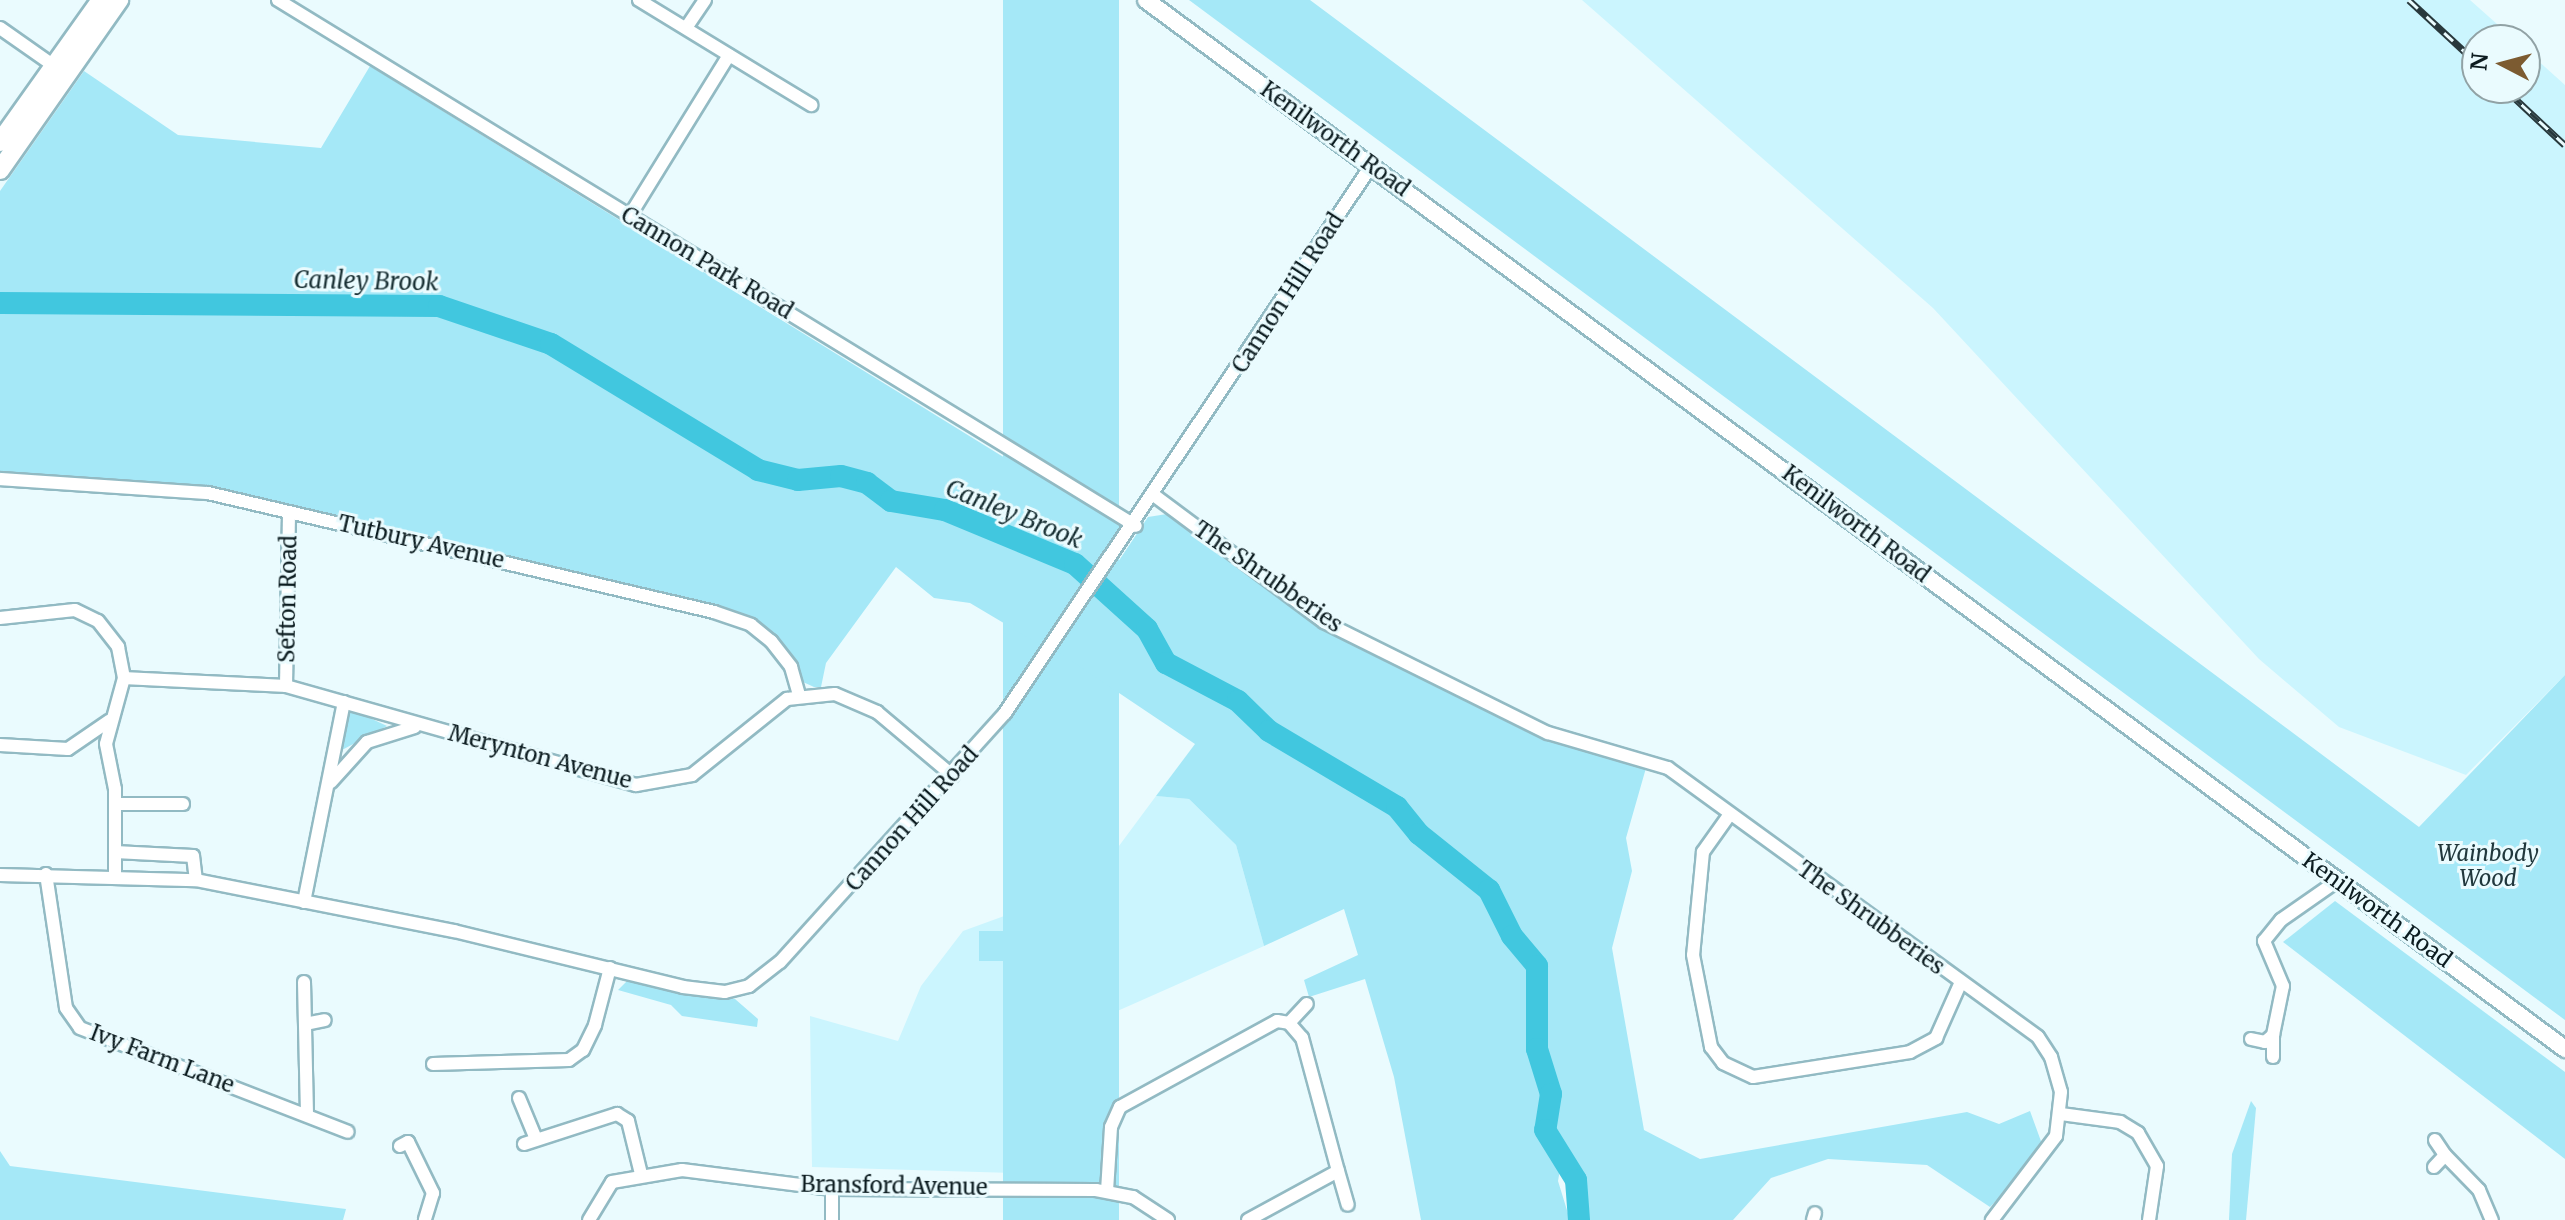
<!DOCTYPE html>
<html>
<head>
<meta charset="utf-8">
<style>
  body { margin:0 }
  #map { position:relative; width:2565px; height:1220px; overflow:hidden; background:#eafbfe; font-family:Merriweather,serif }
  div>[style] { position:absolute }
  .built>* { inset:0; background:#cbf5fe }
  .green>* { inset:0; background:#a5e8f7; transform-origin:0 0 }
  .river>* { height:22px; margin:-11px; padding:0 11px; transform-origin:11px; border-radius:11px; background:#41c7df }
  .roads { filter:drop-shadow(2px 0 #92bac3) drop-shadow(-2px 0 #92bac3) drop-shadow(0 2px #92bac3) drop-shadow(0 -2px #92bac3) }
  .minor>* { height:12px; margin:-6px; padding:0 6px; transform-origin:6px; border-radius:6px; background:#fff }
  .major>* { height:16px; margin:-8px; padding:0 8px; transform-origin:8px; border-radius:8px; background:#fff }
  .highway>* { height:18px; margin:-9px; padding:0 9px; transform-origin:9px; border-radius:9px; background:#fff }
  .rail>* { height:7px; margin-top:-3.5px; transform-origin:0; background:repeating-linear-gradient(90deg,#eafbfe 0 12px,#28383c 0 24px); box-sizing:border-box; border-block:2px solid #28383c }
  span { translate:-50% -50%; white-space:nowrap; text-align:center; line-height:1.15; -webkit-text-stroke:6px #eafbfe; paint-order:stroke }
  .street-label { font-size:22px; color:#0c1c20 }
  .park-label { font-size:22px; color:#21383d; font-style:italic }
  .water-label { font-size:24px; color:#193034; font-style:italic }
  .north { position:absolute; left:2461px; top:24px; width:80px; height:80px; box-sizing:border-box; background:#eafbfe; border:2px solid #91a2a5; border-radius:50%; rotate:276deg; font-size:22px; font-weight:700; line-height:32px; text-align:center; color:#0c1c20 }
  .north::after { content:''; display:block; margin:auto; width:28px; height:36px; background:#7c5b31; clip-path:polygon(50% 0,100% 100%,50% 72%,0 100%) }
</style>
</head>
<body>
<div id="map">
  <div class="built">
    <i style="clip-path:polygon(1582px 0,2470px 0,2515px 40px,2477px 40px,2477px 88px,2525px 88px,2525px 49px,2565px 85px,2565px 675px,2466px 775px,2339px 727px,2259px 659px,1933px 308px)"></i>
    <i style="clip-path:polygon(1156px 796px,1189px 799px,1236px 845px,1264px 946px,1052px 1040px,1036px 1135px,1013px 1173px,812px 1167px,810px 1016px,898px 1041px,921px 986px,963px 931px,1090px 885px)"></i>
  </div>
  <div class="green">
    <i style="left:1003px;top:0;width:116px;height:1566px"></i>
    <i style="clip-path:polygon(1189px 0,1310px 0,2419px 827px,2565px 675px,2565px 1020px)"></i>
    <i style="clip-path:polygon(370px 66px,1115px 526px,1117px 533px,1039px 644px,970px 603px,934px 598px,896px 567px,826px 663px,821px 687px,814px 687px,803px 682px,767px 630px,718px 606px,196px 486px,0 474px,0 191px,84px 71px,178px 135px,321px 148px)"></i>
    <i style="clip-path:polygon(1167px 514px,1323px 628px,1541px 738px,1646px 768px,1626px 838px,1632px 871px,1612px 948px,1644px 1130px,1700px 1159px,1967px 1112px,1999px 1124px,2030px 1111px,2042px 1144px,2026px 1171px,1990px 1207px,1927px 1165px,1828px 1159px,1771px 1178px,1733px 1220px,1582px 1220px,1578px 1173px,1563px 1153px,1558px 1181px,1570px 1220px,1421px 1220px,1394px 1077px,1365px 979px,1309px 997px,1304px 980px,1358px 955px,1344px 909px,1264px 946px,1236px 845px,1189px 799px,1156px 796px,1195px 744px,1058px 652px,1148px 517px)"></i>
    <i style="clip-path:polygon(355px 711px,387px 726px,342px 750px,346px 715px)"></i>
    <i style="clip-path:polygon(2335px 901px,2565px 1072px,2565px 1159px,2283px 942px)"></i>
    <i style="left:979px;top:931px;width:49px;height:30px"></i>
    <i style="left:1023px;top:969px;width:36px;height:61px"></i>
    <i style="clip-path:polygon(628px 980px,735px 999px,758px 1019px,757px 1027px,682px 1016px,671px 1005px,618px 990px)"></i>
    <i style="clip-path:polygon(2251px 1101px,2256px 1108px,2246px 1220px,2229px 1220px,2232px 1154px)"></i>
    <i style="clip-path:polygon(0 1151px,10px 1166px,346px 1209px,343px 1220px,0 1220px)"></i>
  </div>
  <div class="river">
    <i style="left:0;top:303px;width:439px;rotate:0.4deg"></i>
    <i style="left:439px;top:306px;width:118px;rotate:18.7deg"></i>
    <i style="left:551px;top:344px;width:242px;rotate:31.3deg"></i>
    <i style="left:758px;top:470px;width:41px;rotate:14deg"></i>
    <i style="left:798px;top:480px;width:43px;rotate:-5.3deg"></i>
    <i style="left:841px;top:476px;width:27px;rotate:15deg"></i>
    <i style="left:867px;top:483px;width:30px;rotate:37deg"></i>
    <i style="left:891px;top:501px;width:55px;rotate:9.5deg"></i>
    <i style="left:945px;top:510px;width:141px;rotate:22.6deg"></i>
    <i style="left:1075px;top:564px;width:97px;rotate:42.1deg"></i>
    <i style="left:1147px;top:629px;width:39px;rotate:61deg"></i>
    <i style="left:1166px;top:663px;width:81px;rotate:27.8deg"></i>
    <i style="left:1238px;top:701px;width:43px;rotate:44.1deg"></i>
    <i style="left:1269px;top:731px;width:149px;rotate:30.7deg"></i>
    <i style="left:1397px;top:807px;width:35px;rotate:51deg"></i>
    <i style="left:1419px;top:834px;width:90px;rotate:38.7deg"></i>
    <i style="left:1489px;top:890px;width:51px;rotate:63.4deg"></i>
    <i style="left:1512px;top:936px;width:39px;rotate:50deg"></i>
    <i style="left:1537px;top:966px;width:83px;rotate:90deg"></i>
    <i style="left:1537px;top:1049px;width:47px;rotate:72.7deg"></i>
    <i style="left:1551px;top:1094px;width:36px;rotate:99deg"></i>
    <i style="left:1545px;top:1130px;width:59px;rotate:58.2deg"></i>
    <i style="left:1576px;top:1180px;width:40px;rotate:85.7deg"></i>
  </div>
  <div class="roads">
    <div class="minor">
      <i style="left:278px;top:0;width:1006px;rotate:31.51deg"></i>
      <i style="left:639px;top:0;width:202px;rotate:31.4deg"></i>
      <i style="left:0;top:28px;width:66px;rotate:35.1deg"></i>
      <i style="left:686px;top:28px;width:34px;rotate:-56deg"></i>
      <i style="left:629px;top:217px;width:190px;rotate:-58.3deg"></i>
      <i style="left:0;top:479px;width:208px;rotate:3.9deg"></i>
      <i style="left:208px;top:493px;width:520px;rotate:13.23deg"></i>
      <i style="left:714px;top:612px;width:39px;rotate:19deg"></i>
      <i style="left:751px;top:625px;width:26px;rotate:39deg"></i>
      <i style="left:771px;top:641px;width:33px;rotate:52deg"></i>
      <i style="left:791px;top:667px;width:29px;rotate:74deg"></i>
      <i style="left:1155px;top:496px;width:211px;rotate:36.7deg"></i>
      <i style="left:1324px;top:622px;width:250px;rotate:26.4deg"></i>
      <i style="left:1548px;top:733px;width:125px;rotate:16.3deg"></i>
      <i style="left:1668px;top:768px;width:457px;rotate:36deg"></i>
      <i style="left:2038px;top:1037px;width:24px;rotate:57deg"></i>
      <i style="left:2051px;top:1057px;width:36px;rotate:74deg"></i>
      <i style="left:2061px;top:1092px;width:44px;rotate:96.5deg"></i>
      <i style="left:2056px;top:1136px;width:106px;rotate:127.3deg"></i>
      <i style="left:0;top:618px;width:75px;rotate:-6.1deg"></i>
      <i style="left:75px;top:610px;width:25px;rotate:26deg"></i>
      <i style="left:98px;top:621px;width:33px;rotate:52deg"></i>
      <i style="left:118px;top:647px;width:32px;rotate:79deg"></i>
      <i style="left:124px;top:678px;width:68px;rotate:105.3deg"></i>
      <i style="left:106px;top:744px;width:46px;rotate:78.7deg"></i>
      <i style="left:115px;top:789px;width:86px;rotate:90deg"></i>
      <i style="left:124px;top:678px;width:162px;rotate:2.8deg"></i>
      <i style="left:286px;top:686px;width:364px;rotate:15.8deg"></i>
      <i style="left:636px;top:785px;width:57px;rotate:-10.1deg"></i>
      <i style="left:692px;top:775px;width:122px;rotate:-38.7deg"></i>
      <i style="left:787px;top:699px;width:48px;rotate:-5.9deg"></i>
      <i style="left:835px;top:694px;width:46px;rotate:23.2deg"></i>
      <i style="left:877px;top:712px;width:99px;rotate:40.1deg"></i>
      <i style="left:286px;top:686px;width:174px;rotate:-89deg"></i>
      <i style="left:0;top:745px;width:68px;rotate:3.4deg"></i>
      <i style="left:68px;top:749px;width:50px;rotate:-34.3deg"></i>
      <i style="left:331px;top:782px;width:54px;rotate:-48deg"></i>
      <i style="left:367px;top:742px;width:50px;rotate:-17.4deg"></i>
      <i style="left:116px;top:804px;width:67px"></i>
      <i style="left:1730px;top:814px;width:47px;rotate:125.4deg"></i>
      <i style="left:1703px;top:852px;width:103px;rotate:95.5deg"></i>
      <i style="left:1693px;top:955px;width:94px;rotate:78.9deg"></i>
      <i style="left:1711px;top:1047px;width:20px;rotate:53deg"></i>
      <i style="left:1723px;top:1063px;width:33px;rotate:25deg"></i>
      <i style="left:1753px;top:1077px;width:159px;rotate:-9deg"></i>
      <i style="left:1910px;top:1052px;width:30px;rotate:-28deg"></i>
      <i style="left:1936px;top:1038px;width:59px;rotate:-66deg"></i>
      <i style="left:115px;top:852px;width:78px;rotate:2.9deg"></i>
      <i style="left:193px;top:856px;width:24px;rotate:83deg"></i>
      <i style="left:46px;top:874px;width:135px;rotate:81.5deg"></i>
      <i style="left:66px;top:1008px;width:24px;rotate:55deg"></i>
      <i style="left:80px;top:1028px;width:287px;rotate:21.2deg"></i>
      <i style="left:0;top:875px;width:196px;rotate:1.5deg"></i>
      <i style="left:196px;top:880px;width:263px;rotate:11.2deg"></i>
      <i style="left:454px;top:931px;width:236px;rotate:13.7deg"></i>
      <i style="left:683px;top:987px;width:42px;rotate:6.8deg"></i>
      <i style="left:725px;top:992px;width:25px;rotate:-14deg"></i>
      <i style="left:749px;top:986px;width:39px;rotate:-38deg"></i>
      <i style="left:780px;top:962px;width:336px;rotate:-47.9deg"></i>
      <i style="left:1005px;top:713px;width:658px;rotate:-56.21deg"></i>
      <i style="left:304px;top:902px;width:204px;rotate:-78.7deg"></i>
      <i style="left:304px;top:982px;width:131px;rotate:88.7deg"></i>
      <i style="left:305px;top:1024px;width:20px;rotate:-11deg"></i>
      <i style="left:2251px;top:1039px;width:14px;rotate:12deg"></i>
      <i style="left:2265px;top:1042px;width:11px;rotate:-41deg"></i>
      <i style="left:2273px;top:1035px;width:50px;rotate:-78.5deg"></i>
      <i style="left:2283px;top:986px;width:49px;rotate:-112.9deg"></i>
      <i style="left:2264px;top:941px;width:27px;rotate:-51deg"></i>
      <i style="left:2281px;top:920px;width:68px;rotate:-34.9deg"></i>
      <i style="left:2273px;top:1057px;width:22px;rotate:-90deg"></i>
      <i style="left:433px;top:1064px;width:136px;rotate:-1.7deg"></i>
      <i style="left:569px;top:1060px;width:17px;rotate:-36deg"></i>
      <i style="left:583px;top:1050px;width:28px;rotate:-64deg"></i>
      <i style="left:595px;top:1025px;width:59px;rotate:-75.3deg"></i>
      <i style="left:519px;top:1098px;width:44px;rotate:67.5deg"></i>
      <i style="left:2061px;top:1114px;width:60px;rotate:7.7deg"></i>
      <i style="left:2120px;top:1122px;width:21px;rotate:31deg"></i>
      <i style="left:2138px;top:1133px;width:38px;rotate:60deg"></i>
      <i style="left:2157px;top:1166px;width:55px;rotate:98.4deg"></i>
      <i style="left:524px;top:1144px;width:98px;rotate:-17.9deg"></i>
      <i style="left:617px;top:1114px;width:13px;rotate:32deg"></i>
      <i style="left:628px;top:1121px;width:55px;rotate:76.2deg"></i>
      <i style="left:400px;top:1146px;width:9px;rotate:-27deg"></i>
      <i style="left:408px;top:1142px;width:57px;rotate:63.9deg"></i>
      <i style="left:433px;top:1193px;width:28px;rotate:107deg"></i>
      <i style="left:2445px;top:1155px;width:49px;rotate:45.8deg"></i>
      <i style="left:2479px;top:1190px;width:33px;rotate:67deg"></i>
      <i style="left:2434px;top:1167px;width:16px;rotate:-47deg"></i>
      <i style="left:2445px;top:1155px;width:18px;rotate:-124deg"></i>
      <i style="left:1338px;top:1171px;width:35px;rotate:74deg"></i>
      <i style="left:1107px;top:1191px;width:64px;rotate:-86.4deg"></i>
      <i style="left:1111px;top:1127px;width:22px;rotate:-66deg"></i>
      <i style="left:1120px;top:1107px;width:179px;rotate:-28.7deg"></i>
      <i style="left:1277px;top:1021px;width:12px;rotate:9deg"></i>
      <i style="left:1289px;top:1023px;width:26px;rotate:-47deg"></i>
      <i style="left:589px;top:1220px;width:44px;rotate:-58.8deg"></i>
      <i style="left:612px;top:1182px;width:71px;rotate:-9.7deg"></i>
      <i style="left:682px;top:1170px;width:151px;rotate:7.2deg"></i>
      <i style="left:832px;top:1189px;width:264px;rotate:0.2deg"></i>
      <i style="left:1096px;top:1190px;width:38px;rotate:11deg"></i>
      <i style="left:1133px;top:1197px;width:42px;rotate:33.3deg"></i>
      <i style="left:832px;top:1220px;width:31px;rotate:-90deg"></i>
      <i style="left:1248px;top:1220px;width:102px;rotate:-28.6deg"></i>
      <i style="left:1338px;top:1171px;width:138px;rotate:-105.1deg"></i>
      <i style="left:1302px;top:1038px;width:20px;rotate:-131deg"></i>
      <i style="left:1813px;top:1220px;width:7px;rotate:-74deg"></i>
    </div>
    <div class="major">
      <i style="left:1146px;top:0;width:1765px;rotate:36.47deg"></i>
    </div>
    <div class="highway">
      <i style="left:0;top:142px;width:174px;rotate:-54.6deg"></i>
      <i style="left:0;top:170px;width:208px;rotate:-55deg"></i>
    </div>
  </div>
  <div class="rail">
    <i style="left:2409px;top:0;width:93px;rotate:42.8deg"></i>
    <i style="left:2504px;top:88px;width:83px;rotate:43.1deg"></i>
  </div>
  <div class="street-label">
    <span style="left:1335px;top:139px;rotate:36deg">Kenilworth Road</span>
    <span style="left:707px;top:263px;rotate:31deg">Cannon Park Road</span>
    <span style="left:1288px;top:293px;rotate:-57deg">Cannon Hill Road</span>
    <span style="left:1856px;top:524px;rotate:37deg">Kenilworth Road</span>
    <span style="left:421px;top:542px;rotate:13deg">Tutbury Avenue</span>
    <span style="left:1268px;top:577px;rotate:35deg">The Shrubberies</span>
    <span style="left:288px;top:599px;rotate:-89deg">Sefton Road</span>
    <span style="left:540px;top:757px;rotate:15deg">Merynton Avenue</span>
    <span style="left:912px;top:819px;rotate:-48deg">Cannon Hill Road</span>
    <span style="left:2377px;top:910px;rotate:36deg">Kenilworth Road</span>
    <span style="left:1871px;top:918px;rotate:36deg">The Shrubberies</span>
    <span style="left:162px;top:1059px;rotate:21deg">Ivy Farm Lane</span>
    <span style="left:894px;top:1186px;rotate:1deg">Bransford Avenue</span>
  </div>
  <div class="park-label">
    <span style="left:2488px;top:866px">Wainbody<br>Wood</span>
  </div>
  <div class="water-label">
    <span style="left:366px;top:281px;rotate:1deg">Canley Brook</span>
    <span style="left:1014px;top:514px;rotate:22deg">Canley Brook</span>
  </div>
  <div class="north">N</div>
</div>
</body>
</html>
